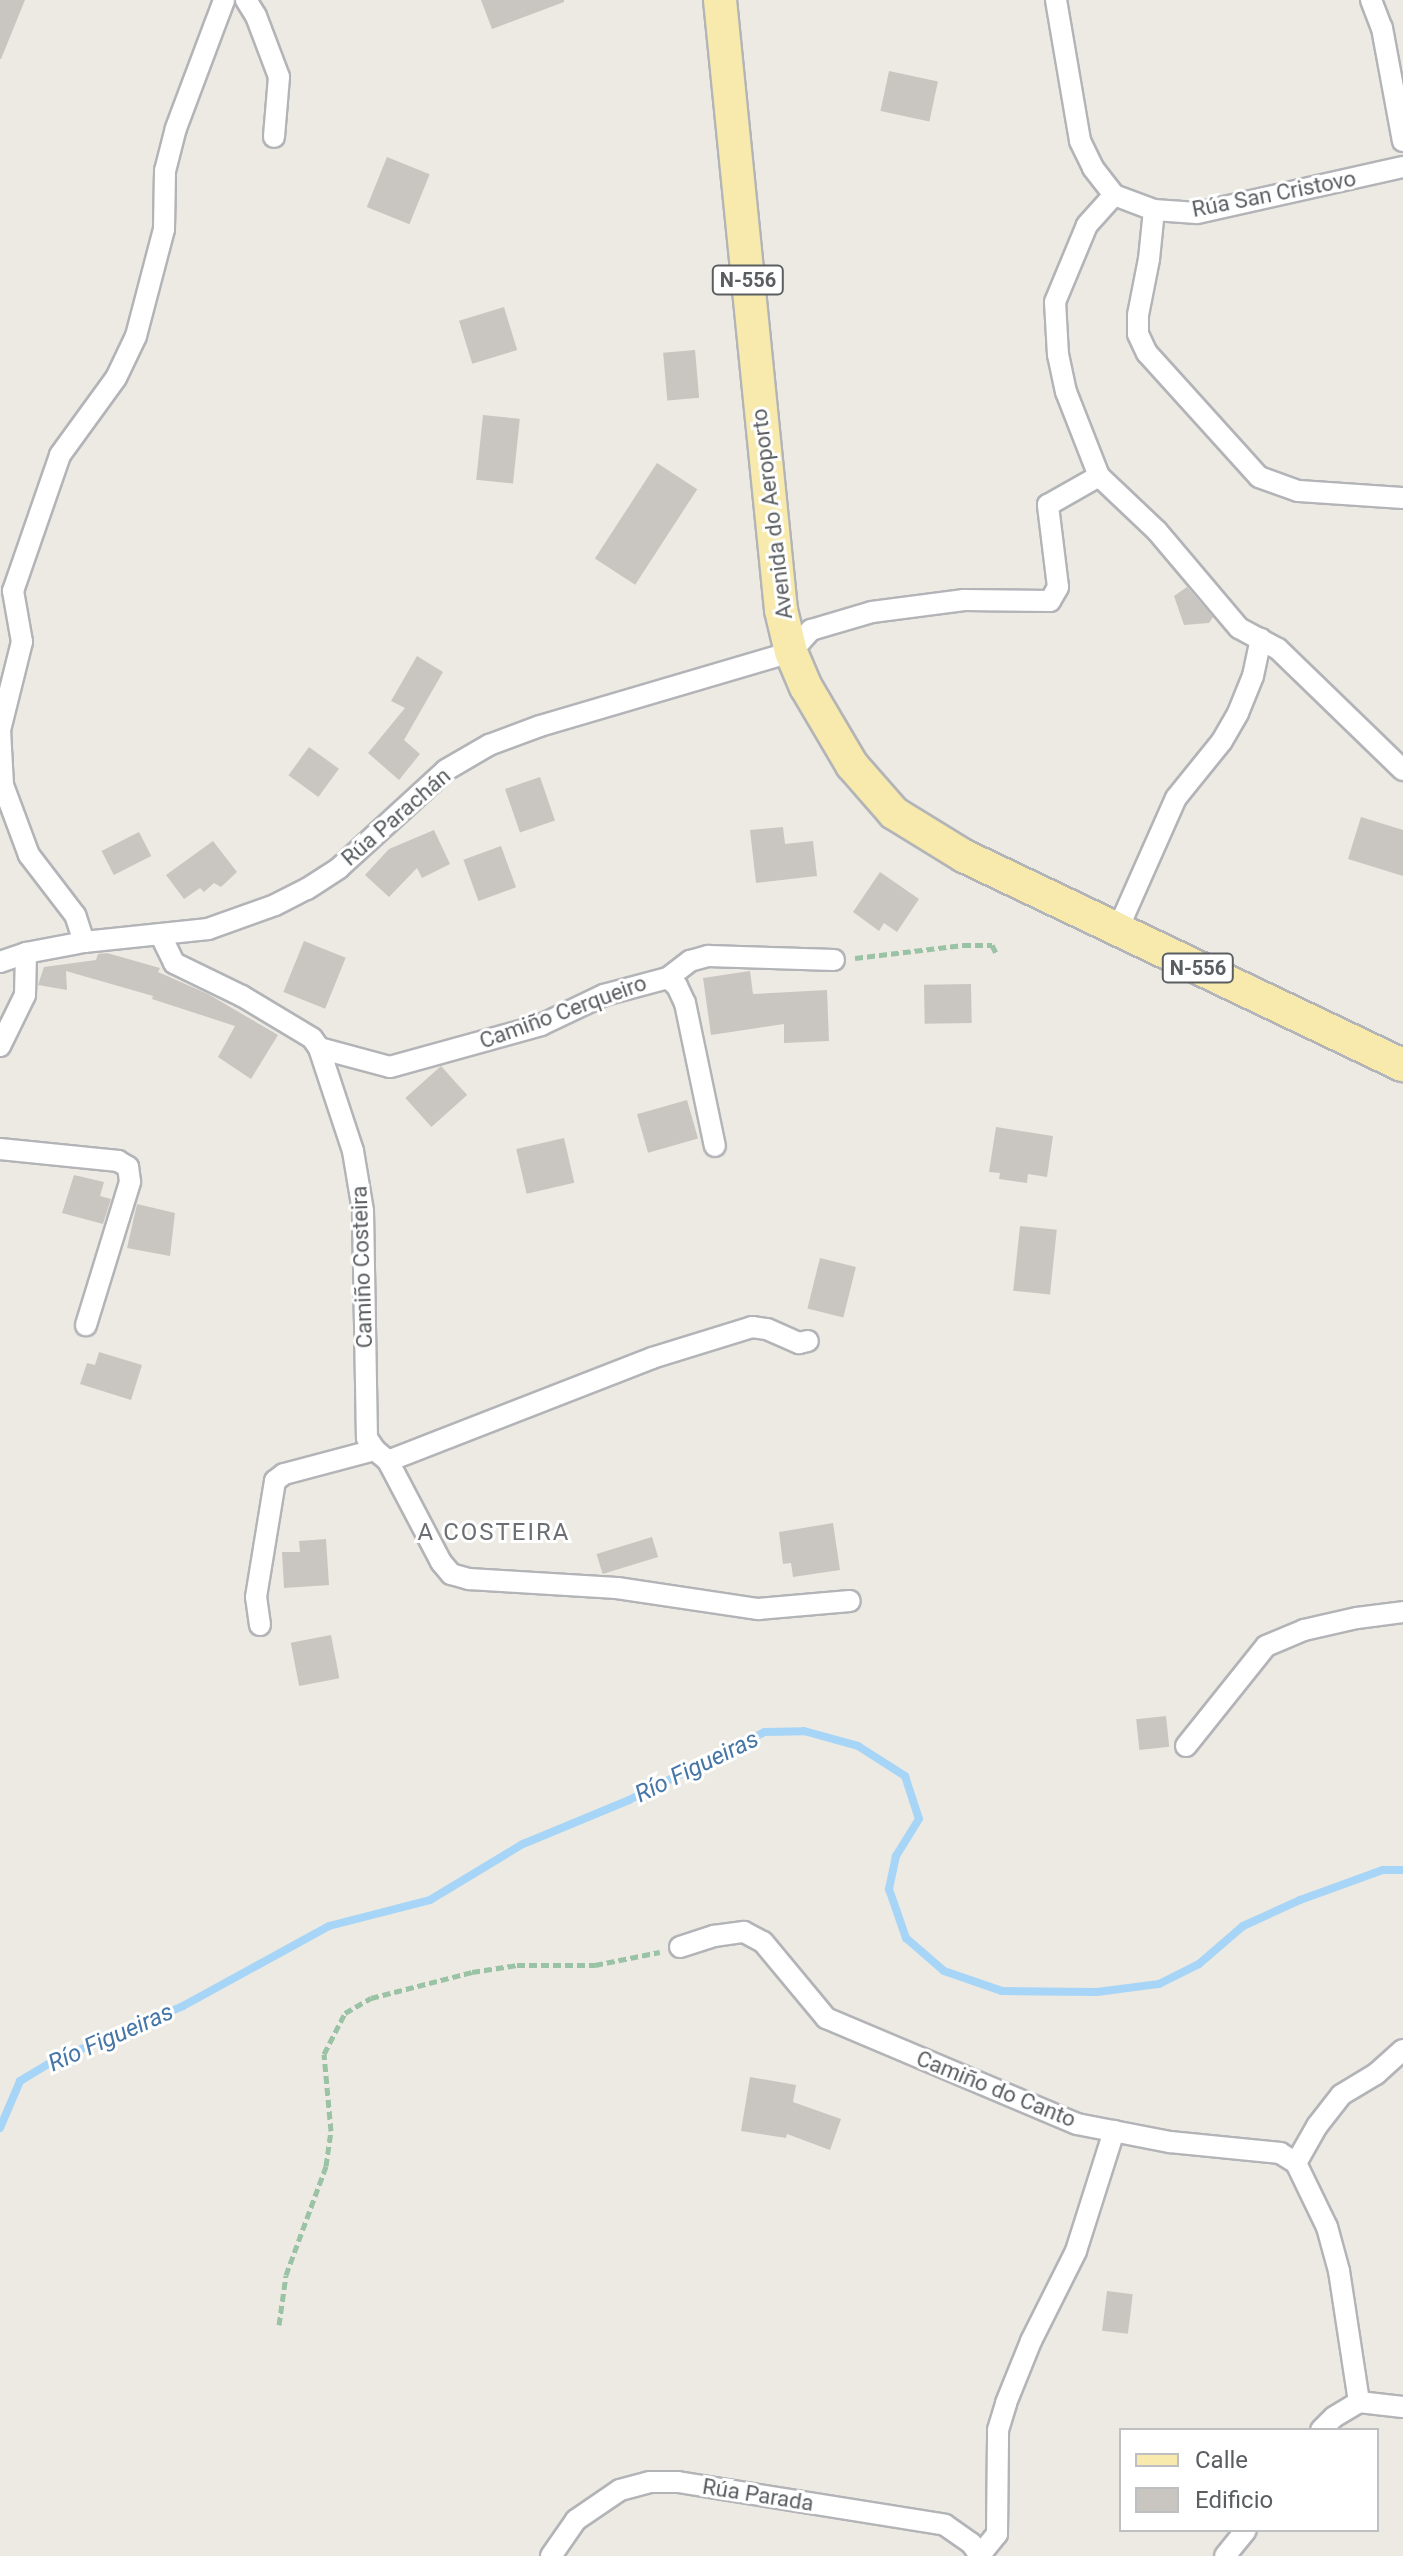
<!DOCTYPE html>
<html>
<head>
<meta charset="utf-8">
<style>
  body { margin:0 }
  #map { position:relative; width:1403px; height:2556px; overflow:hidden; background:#eceae2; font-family:Roboto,sans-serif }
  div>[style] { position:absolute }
  .stream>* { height:8px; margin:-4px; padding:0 4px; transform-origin:4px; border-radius:4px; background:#a7d5f7 }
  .building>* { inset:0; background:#c9c6c1; transform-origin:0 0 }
  .path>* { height:5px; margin-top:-2.5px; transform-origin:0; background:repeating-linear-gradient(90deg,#9ac2a5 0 8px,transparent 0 12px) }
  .roads { filter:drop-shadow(2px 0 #b3b4b8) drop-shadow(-2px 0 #b3b4b8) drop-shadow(0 2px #b3b4b8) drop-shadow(0 -2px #b3b4b8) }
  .minor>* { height:20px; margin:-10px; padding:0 10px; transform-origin:10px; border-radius:10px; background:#fff }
  .primary>* { height:32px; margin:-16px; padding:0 16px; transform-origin:16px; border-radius:16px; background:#f7eaac }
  span { translate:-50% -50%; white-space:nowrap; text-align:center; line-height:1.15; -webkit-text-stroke:6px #fff; paint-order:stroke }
  .shield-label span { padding:2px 6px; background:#fff; border:2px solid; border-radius:6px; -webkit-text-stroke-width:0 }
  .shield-label { font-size:20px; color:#5a5e61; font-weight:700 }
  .street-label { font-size:22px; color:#5a5e61 }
  .neighbourhood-label { font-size:24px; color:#6b6f73; letter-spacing:2px }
  .water-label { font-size:24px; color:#4676a6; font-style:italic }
  .legend { position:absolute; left:1119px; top:2428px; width:260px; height:104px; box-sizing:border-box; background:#fff; border:2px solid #bdbfc0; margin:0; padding:10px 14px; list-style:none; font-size:24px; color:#5a5e61 }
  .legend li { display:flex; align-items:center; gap:16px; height:40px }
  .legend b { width:40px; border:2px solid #bdbfc0 }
</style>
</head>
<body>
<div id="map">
  <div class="stream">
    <i style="left:0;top:2128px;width:51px;rotate:-66.9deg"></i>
    <i style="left:20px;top:2081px;width:39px;rotate:-31deg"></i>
    <i style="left:53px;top:2061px;width:141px;rotate:-22.9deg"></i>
    <i style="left:183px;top:2006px;width:166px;rotate:-28.7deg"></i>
    <i style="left:329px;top:1926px;width:104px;rotate:-14.4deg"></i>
    <i style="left:430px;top:1900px;width:109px;rotate:-31.1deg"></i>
    <i style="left:523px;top:1844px;width:115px;rotate:-22.5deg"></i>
    <i style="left:629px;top:1800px;width:152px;rotate:-26.6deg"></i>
    <i style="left:765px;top:1732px;width:39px;rotate:-1deg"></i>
    <i style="left:804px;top:1731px;width:56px;rotate:15.5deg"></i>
    <i style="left:858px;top:1746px;width:56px;rotate:32.6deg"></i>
    <i style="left:905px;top:1776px;width:45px;rotate:72deg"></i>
    <i style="left:919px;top:1819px;width:44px;rotate:121.9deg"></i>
    <i style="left:896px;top:1856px;width:34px;rotate:102deg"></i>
    <i style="left:889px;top:1889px;width:52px;rotate:70.9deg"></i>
    <i style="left:906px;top:1938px;width:50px;rotate:41deg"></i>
    <i style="left:944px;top:1971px;width:61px;rotate:19deg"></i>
    <i style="left:1002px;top:1991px;width:95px;rotate:0.6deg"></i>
    <i style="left:1097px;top:1992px;width:63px;rotate:-7.4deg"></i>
    <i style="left:1159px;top:1984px;width:45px;rotate:-26.6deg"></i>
    <i style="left:1199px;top:1964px;width:58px;rotate:-40.8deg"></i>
    <i style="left:1243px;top:1926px;width:63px;rotate:-24.5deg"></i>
    <i style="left:1300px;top:1900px;width:88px;rotate:-19.9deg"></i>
    <i style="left:1383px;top:1870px;width:20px"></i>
  </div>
  <div class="building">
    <i style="clip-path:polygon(0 0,25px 0,1px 59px,0 59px)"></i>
    <i style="clip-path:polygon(481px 0,564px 0,564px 2px,492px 29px)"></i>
    <i style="left:889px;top:71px;width:50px;height:41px;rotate:12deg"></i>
    <i style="left:387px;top:157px;width:46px;height:54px;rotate:22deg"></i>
    <i style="left:504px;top:307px;width:45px;height:47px;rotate:73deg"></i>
    <i style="left:695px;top:350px;width:48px;height:32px;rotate:85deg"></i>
    <i style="left:483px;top:415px;width:37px;height:65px;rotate:6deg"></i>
    <i style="left:657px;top:463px;width:48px;height:114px;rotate:33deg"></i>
    <i style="clip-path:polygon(1187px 587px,1213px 617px,1209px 623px,1184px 625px,1174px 596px)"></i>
    <i style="clip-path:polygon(417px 656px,443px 672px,404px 740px,420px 754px,399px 780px,368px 753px,405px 708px,391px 701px)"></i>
    <i style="left:309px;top:747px;width:37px;height:35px;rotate:36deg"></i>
    <i style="left:540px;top:777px;width:46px;height:37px;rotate:71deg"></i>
    <i style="clip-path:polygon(1361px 817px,1403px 830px,1403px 876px,1348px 859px)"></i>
    <i style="clip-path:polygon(783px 827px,785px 844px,813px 841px,817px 876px,756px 883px,750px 830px)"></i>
    <i style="clip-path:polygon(434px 830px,450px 864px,422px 878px,417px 868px,389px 897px,365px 875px,389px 849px)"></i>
    <i style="left:139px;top:832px;width:27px;height:42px;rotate:63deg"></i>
    <i style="clip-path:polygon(213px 841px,237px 872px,221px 887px,214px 883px,204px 892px,200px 888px,184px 899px,166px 875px)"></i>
    <i style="left:501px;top:846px;width:44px;height:40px;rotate:70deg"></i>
    <i style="clip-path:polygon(880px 872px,919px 899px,897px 932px,884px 923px,879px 931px,853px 912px)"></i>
    <i style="left:304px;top:941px;width:45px;height:55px;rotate:22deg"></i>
    <i style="clip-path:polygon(107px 953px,160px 968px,158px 972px,208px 994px,278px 1035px,251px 1079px,218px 1057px,235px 1026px,152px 999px,153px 996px,66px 971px,67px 990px,38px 985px,44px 967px,96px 960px,98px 954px)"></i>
    <i style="clip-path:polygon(750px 971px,753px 994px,827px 990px,829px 1041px,784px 1043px,784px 1024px,711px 1035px,703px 978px)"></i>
    <i style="left:971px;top:984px;width:39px;height:47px;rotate:89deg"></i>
    <i style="left:441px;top:1066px;width:39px;height:48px;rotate:48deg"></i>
    <i style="left:687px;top:1100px;width:40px;height:52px;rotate:74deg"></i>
    <i style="clip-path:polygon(996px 1127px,1053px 1136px,1047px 1177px,1028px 1174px,1027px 1183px,999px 1179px,1000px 1173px,989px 1172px)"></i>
    <i style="left:564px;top:1138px;width:46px;height:49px;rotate:77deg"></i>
    <i style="clip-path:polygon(74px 1175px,104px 1182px,100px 1196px,111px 1199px,103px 1224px,62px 1213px)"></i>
    <i style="clip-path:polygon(137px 1204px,175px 1213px,170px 1256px,127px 1248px)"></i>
    <i style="left:1020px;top:1226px;width:37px;height:65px;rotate:6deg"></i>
    <i style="left:820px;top:1258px;width:37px;height:52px;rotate:14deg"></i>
    <i style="clip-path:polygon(99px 1352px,142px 1365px,131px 1400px,80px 1384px,87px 1363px,95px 1365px)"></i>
    <i style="clip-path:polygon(833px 1523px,840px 1570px,793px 1577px,791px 1563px,783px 1564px,779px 1532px)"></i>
    <i style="left:652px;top:1537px;width:21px;height:58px;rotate:73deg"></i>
    <i style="clip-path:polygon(326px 1539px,329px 1585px,284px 1588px,282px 1552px,300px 1552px,299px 1541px)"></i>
    <i style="left:331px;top:1635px;width:44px;height:41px;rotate:79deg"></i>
    <i style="left:1166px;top:1716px;width:31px;height:30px;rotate:84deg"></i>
    <i style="clip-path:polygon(750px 2077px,796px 2085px,793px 2102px,841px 2119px,830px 2150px,787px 2134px,786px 2138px,741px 2131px)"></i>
    <i style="left:1107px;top:2291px;width:26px;height:40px;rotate:7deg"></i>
  </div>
  <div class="path">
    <i style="left:855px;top:958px;width:109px;rotate:-6.9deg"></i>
    <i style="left:963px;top:945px;width:29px"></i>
    <i style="left:992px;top:945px;width:11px;rotate:63deg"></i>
    <i style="left:279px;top:2325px;width:50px;rotate:-82deg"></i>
    <i style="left:286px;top:2275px;width:116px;rotate:-69.8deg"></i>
    <i style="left:326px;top:2166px;width:35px;rotate:-82deg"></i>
    <i style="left:331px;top:2131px;width:77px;rotate:-95.2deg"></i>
    <i style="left:324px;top:2054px;width:46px;rotate:-62.9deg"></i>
    <i style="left:345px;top:2013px;width:30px;rotate:-30deg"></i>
    <i style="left:371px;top:1998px;width:104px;rotate:-14.4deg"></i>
    <i style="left:472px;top:1972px;width:46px;rotate:-8.8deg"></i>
    <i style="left:517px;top:1965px;width:78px"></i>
    <i style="left:595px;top:1965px;width:66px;rotate:-11.3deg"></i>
  </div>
  <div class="roads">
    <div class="minor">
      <i style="left:246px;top:0;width:19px;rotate:58deg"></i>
      <i style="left:256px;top:16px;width:65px;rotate:69.3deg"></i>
      <i style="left:279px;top:77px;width:60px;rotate:94.8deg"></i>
      <i style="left:1056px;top:0;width:143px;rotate:80.3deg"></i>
      <i style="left:1080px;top:141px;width:30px;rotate:64deg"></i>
      <i style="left:1093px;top:168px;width:34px;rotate:52deg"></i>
      <i style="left:1114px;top:195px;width:43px;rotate:20.6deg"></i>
      <i style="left:1154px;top:210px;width:43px;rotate:4deg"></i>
      <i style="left:1197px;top:213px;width:211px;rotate:-12.6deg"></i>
      <i style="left:1371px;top:0;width:30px;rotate:69deg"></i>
      <i style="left:1382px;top:28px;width:115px;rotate:79.5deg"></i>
      <i style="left:1154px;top:210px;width:49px;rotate:95.8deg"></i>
      <i style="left:1149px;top:259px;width:57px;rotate:101.1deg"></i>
      <i style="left:1138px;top:315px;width:19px;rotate:90deg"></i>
      <i style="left:1138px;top:334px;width:21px;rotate:65deg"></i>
      <i style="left:1147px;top:353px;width:167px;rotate:47.9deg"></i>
      <i style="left:1259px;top:477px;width:41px;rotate:19.7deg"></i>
      <i style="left:1298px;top:491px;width:105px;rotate:3.8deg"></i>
      <i style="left:1099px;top:476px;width:80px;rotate:43.5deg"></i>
      <i style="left:1157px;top:531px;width:127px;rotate:49.8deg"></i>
      <i style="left:1239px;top:628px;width:44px;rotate:28.3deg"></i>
      <i style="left:1278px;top:649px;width:174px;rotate:44.1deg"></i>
      <i style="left:1117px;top:931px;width:145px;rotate:-66.1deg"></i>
      <i style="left:1176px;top:798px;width:73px;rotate:-51.1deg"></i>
      <i style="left:1222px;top:741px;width:32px;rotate:-60deg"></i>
      <i style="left:1238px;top:713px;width:40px;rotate:-68deg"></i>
      <i style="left:1253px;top:676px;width:38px;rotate:-78deg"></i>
      <i style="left:161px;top:936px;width:30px;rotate:64deg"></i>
      <i style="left:174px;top:963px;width:76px;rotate:25.9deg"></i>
      <i style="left:242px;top:996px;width:82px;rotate:31deg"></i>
      <i style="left:312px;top:1038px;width:12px;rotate:55deg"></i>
      <i style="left:319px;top:1048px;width:108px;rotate:71.7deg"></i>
      <i style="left:353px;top:1151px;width:61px;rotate:80.5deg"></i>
      <i style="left:363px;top:1211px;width:227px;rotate:89deg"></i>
      <i style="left:367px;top:1438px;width:14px;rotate:56deg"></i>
      <i style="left:375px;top:1450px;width:17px;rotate:40deg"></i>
      <i style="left:388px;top:1461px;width:114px;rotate:62.3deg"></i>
      <i style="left:441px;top:1562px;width:16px;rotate:50deg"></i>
      <i style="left:451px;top:1574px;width:19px;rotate:16deg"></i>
      <i style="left:469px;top:1579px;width:148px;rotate:3.5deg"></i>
      <i style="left:617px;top:1588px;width:143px;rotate:8.5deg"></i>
      <i style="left:758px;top:1609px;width:92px;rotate:-5deg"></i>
      <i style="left:84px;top:942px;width:28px;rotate:-108deg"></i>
      <i style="left:75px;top:915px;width:76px;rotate:-127.5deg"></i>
      <i style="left:29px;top:855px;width:75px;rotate:-110.4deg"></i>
      <i style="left:3px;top:785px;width:55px;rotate:-93.1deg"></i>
      <i style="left:0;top:730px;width:91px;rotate:-76deg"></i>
      <i style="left:22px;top:642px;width:52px;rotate:-100deg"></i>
      <i style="left:13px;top:591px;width:144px;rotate:-70.9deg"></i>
      <i style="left:60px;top:455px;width:95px;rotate:-54deg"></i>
      <i style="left:116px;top:378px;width:47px;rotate:-64.5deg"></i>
      <i style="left:136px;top:336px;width:111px;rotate:-75.3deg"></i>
      <i style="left:164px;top:229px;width:58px;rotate:-89deg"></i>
      <i style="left:165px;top:171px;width:44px;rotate:-75.7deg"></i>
      <i style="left:176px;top:128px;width:137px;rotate:-69.4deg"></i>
      <i style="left:0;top:962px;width:28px;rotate:-19deg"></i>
      <i style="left:26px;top:953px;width:59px;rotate:-10.7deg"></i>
      <i style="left:84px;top:942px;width:125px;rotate:-6deg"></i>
      <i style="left:208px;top:929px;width:71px;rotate:-19.7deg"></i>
      <i style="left:275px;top:905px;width:36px;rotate:-27deg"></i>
      <i style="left:307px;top:889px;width:38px;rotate:-33deg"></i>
      <i style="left:339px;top:868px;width:145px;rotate:-42.5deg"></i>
      <i style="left:446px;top:770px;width:50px;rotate:-30.2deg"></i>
      <i style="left:489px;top:745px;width:54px;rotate:-20.4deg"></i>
      <i style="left:540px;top:726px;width:262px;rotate:-16.4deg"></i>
      <i style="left:791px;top:652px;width:30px;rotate:-48deg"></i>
      <i style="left:811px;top:630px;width:64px;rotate:-16.4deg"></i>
      <i style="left:872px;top:612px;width:93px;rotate:-7.4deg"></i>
      <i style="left:964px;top:600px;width:86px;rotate:0.7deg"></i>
      <i style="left:1050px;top:601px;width:16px;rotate:-60deg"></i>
      <i style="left:1058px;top:587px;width:83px;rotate:-97deg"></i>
      <i style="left:1048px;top:505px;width:59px;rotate:-29.6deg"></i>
      <i style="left:1099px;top:476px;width:90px;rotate:-111.4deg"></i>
      <i style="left:1066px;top:392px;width:38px;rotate:-102deg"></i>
      <i style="left:1058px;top:355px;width:53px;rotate:-93.2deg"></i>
      <i style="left:1055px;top:302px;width:83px;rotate:-67.4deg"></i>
      <i style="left:1087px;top:225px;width:40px;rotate:-48deg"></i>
      <i style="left:668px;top:978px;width:28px;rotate:-38deg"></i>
      <i style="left:690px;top:961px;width:19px;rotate:-16deg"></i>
      <i style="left:708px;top:956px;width:126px;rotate:1.8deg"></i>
      <i style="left:0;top:1046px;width:57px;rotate:-63.9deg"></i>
      <i style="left:25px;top:995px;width:42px;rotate:-88.6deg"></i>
      <i style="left:319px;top:1048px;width:73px;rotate:15deg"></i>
      <i style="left:390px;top:1067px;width:157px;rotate:-15.5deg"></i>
      <i style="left:541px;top:1025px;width:70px;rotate:-25.5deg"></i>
      <i style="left:604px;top:995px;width:66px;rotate:-14.9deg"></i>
      <i style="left:668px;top:978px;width:12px;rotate:42deg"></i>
      <i style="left:677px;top:986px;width:19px;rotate:65deg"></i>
      <i style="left:685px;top:1003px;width:146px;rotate:78.2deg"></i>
      <i style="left:0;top:1149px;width:119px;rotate:5.8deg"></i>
      <i style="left:118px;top:1161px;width:12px;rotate:31deg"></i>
      <i style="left:128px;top:1167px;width:15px;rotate:82deg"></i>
      <i style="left:130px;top:1182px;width:150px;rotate:107.1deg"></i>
      <i style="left:388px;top:1461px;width:283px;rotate:-21.3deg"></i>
      <i style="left:652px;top:1358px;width:105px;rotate:-17.2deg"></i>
      <i style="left:752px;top:1327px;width:15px;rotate:8deg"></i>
      <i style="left:767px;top:1329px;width:35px;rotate:24deg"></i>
      <i style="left:799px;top:1343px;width:9px;rotate:-13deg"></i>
      <i style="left:260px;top:1625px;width:28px;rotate:-98deg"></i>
      <i style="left:256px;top:1597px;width:118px;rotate:-80.7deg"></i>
      <i style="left:275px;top:1481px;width:11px;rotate:-38deg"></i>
      <i style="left:284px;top:1474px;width:94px;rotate:-14.8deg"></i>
      <i style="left:1186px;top:1746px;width:128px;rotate:-51.3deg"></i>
      <i style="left:1266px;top:1646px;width:41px;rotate:-22.8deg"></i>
      <i style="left:1304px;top:1630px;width:54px;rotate:-12.8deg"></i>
      <i style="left:1357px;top:1618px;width:46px;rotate:-7.4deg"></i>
      <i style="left:680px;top:1947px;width:36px;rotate:-18deg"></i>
      <i style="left:714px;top:1936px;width:30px;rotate:-8deg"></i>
      <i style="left:744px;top:1932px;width:21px;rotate:28deg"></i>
      <i style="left:763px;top:1942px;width:99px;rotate:50.3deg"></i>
      <i style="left:826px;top:2018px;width:272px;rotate:22.9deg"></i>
      <i style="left:1077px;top:2124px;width:95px;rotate:11deg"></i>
      <i style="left:1170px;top:2142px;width:111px;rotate:5.7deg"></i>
      <i style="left:1280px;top:2153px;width:19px;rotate:32deg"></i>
      <i style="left:1296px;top:2163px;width:71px;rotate:64.2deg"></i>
      <i style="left:1327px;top:2227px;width:46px;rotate:74.7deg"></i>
      <i style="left:1339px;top:2271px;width:133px;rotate:81.3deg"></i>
      <i style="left:1296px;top:2163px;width:43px;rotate:-60.4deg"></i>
      <i style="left:1317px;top:2126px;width:39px;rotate:-52deg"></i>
      <i style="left:1341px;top:2095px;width:41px;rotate:-31deg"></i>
      <i style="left:1376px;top:2074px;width:36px;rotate:-42deg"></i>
      <i style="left:1321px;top:2430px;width:18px;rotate:-45deg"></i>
      <i style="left:1334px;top:2417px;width:29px;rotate:-31deg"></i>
      <i style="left:1359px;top:2402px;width:44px;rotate:6.5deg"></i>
      <i style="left:980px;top:2555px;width:27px;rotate:-51deg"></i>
      <i style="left:997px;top:2534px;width:104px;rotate:-89.4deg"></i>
      <i style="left:998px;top:2430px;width:28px;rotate:-73deg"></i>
      <i style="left:1006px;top:2403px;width:67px;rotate:-68deg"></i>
      <i style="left:1031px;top:2341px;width:101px;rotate:-63.4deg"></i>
      <i style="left:1076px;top:2251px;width:126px;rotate:-72.4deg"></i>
      <i style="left:551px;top:2556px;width:44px;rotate:-55.2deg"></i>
      <i style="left:576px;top:2520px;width:53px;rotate:-34.3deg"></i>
      <i style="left:620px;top:2490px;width:31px;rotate:-15deg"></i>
      <i style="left:650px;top:2482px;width:28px"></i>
      <i style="left:678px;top:2482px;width:270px;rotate:9.1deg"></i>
      <i style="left:945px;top:2525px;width:32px;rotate:35deg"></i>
      <i style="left:971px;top:2543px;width:16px;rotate:55deg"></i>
      <i style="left:1225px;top:2556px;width:33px;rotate:-51deg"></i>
    </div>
    <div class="primary">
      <i style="left:720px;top:0;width:613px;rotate:84.29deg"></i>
      <i style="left:781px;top:610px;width:43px;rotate:76.6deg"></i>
      <i style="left:791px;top:652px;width:38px;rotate:67deg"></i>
      <i style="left:806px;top:687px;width:91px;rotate:59.5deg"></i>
      <i style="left:852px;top:765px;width:64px;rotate:48.8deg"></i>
      <i style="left:894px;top:813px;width:82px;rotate:31.6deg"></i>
      <i style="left:964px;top:856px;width:486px;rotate:25.5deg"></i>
    </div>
  </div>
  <div class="shield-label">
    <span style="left:748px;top:280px">N-556</span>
    <span style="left:1198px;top:968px">N-556</span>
  </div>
  <div class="street-label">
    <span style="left:1274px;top:194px;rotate:-11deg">Rúa San Cristovo</span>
    <span style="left:772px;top:514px;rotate:-97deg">Avenida do Aeroporto</span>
    <span style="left:396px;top:817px;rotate:-41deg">Rúa Parachán</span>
    <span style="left:563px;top:1012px;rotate:-20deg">Camiño Cerqueiro</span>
    <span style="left:362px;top:1267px;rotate:-92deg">Camiño Costeira</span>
    <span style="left:996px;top:2089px;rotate:22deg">Camiño do Canto</span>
    <span style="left:758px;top:2495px;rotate:9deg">Rúa Parada</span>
  </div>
  <div class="neighbourhood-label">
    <span style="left:494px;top:1533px">A COSTEIRA</span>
  </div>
  <div class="water-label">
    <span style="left:697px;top:1767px;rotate:-26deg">Río Figueiras</span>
    <span style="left:111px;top:2038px;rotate:-24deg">Río Figueiras</span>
  </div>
  <ul class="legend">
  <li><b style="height:10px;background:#f7eaac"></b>Calle</li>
  <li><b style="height:22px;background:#c9c6c1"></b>Edificio</li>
  </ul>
</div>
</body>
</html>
